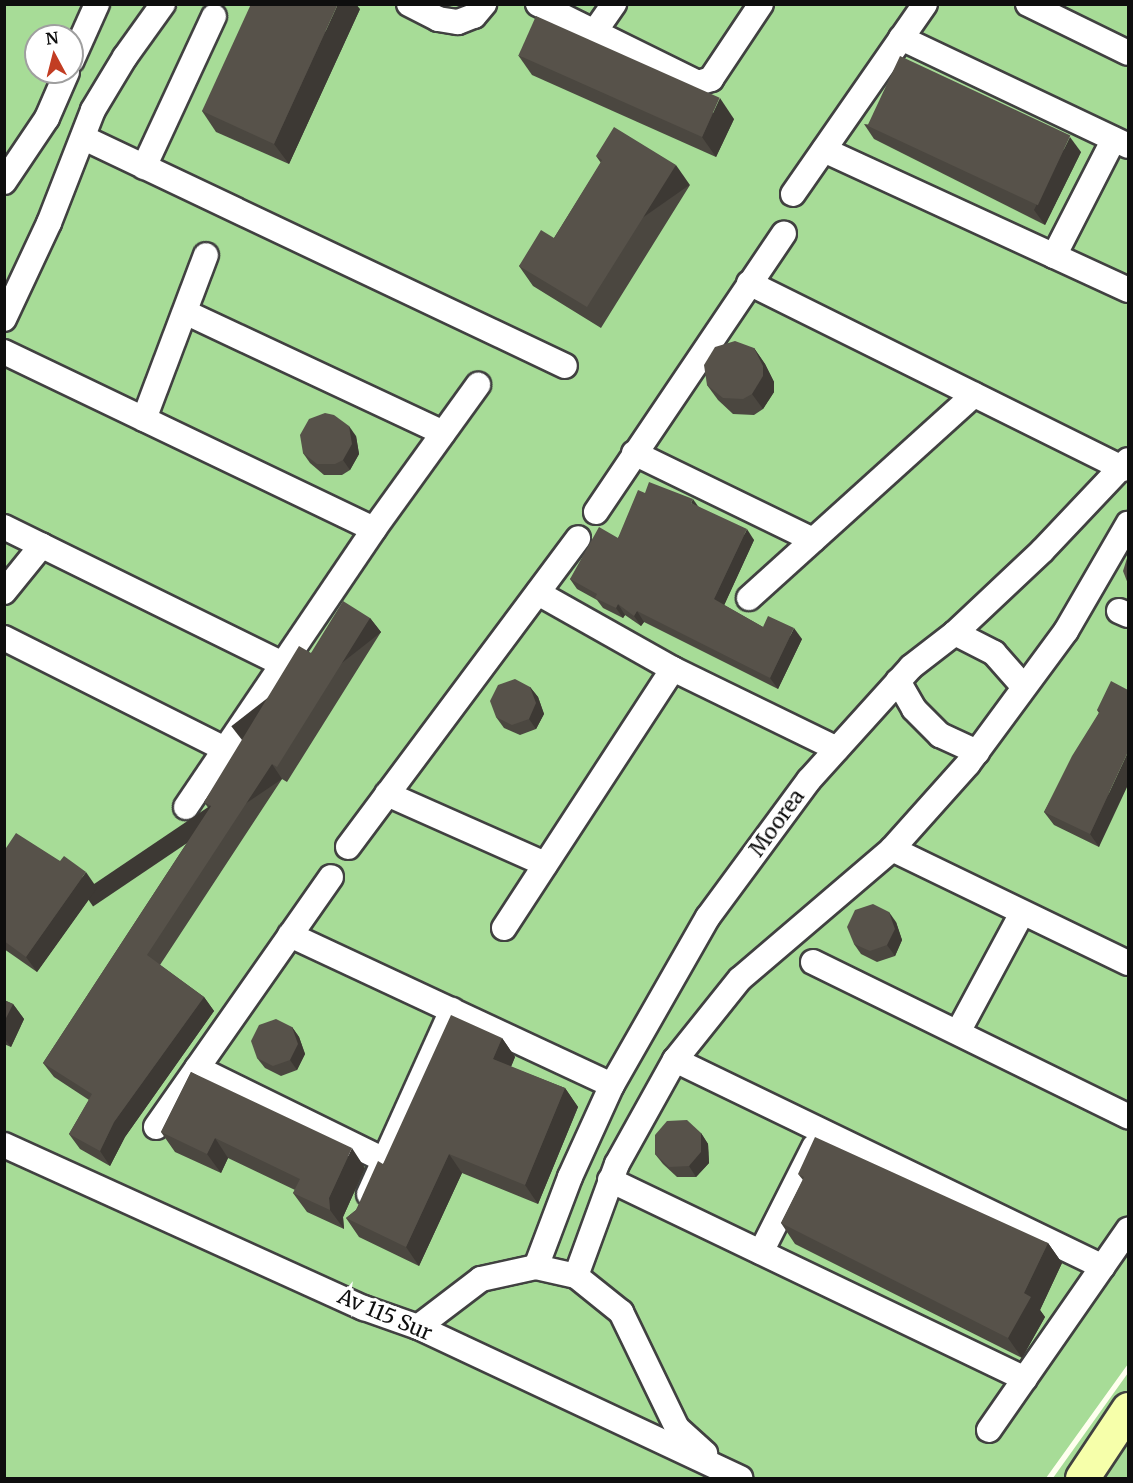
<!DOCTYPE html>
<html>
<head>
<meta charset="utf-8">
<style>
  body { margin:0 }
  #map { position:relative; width:1133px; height:1483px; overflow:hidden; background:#ffffef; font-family:Merriweather,serif }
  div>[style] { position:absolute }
  .forest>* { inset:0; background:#a7dc97 }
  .roads { filter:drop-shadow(2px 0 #414141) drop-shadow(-2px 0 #414141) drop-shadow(0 2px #414141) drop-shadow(0 -2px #414141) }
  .street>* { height:24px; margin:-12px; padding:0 12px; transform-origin:12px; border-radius:12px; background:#fff }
  .secondary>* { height:33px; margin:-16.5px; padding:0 16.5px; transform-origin:16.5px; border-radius:16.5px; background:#f6ffaa }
  .wall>* { inset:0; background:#4b4740 }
  .shaded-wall>* { inset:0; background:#3d3934; transform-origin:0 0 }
  .building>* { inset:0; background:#57524a; transform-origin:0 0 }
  span { translate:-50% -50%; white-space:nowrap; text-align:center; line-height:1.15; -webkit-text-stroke:6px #fff; paint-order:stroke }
  .street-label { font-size:21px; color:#0e0e0e }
  .frame { position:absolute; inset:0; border:6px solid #0e0e0e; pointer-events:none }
  .north { position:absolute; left:24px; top:24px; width:60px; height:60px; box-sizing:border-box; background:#fff; border:2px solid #9f9f9f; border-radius:50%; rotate:353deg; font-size:16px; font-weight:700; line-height:24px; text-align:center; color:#0e0e0e }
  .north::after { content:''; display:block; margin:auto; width:21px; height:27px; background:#c23d23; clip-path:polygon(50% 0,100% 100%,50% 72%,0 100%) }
</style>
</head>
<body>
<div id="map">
  <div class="forest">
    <i style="clip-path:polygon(evenodd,5px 5px,1128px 5px,1128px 1364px,1046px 1478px,5px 1478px,5px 5px,36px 36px,72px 36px,72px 72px,36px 72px,36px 36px)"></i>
    <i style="clip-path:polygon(1128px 1373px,1128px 1478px,1053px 1478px)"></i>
  </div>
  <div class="roads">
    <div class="street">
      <i style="left:409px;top:4px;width:33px;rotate:27deg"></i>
      <i style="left:438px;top:19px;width:20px;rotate:9deg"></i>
      <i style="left:458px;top:22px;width:17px;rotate:-21deg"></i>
      <i style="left:474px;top:16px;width:16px;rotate:-50deg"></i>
      <i style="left:538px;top:4px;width:178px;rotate:26.3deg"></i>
      <i style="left:698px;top:83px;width:14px;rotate:-17deg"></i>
      <i style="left:711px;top:79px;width:90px;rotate:-56.3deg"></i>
      <i style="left:1028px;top:4px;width:111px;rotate:26.1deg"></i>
      <i style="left:593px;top:34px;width:37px;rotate:-55deg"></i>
      <i style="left:901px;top:38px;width:251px;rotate:25.4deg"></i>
      <i style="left:72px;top:60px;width:61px;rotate:-65.9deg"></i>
      <i style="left:84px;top:138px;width:532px;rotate:25.36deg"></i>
      <i style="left:824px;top:150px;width:335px;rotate:24.7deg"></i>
      <i style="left:144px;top:167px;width:166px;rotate:-65.1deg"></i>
      <i style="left:4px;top:182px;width:77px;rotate:-56.1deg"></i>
      <i style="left:47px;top:118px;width:50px;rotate:-66.5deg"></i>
      <i style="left:793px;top:194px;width:231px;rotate:-55.2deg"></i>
      <i style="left:1054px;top:256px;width:131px;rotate:-62.9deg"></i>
      <i style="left:749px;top:283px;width:418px;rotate:26.4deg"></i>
      <i style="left:185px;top:312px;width:285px;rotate:25.1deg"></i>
      <i style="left:4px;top:319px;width:106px;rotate:-64.9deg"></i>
      <i style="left:49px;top:223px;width:121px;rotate:-68.7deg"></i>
      <i style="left:93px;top:110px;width:62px;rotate:-58.9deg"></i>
      <i style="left:125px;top:57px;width:65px;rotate:-54.4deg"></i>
      <i style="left:4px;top:352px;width:410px;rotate:25.6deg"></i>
      <i style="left:144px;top:419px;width:175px;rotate:-69.3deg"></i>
      <i style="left:634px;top:453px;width:199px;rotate:25.9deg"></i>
      <i style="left:596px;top:512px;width:336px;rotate:-56deg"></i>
      <i style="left:4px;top:527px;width:310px;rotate:26.2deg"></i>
      <i style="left:4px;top:592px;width:60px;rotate:-51deg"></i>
      <i style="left:538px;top:593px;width:155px;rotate:29.4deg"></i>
      <i style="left:673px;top:669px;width:182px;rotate:26deg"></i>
      <i style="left:749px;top:598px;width:303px;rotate:-42.1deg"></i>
      <i style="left:1119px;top:611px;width:10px;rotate:24deg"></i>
      <i style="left:955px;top:633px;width:44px;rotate:27.1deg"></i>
      <i style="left:994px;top:653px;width:45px;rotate:48.6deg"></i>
      <i style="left:4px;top:638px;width:247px;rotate:26.7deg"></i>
      <i style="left:898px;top:681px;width:32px;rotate:60deg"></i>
      <i style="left:914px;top:709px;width:37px;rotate:45deg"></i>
      <i style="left:940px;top:735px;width:41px;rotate:24.7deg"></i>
      <i style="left:387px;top:794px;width:173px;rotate:23.9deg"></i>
      <i style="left:186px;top:807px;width:336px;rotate:-55.9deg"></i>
      <i style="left:374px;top:529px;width:178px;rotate:-54.2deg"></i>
      <i style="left:348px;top:847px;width:385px;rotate:-53.3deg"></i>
      <i style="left:892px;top:849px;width:262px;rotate:25.8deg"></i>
      <i style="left:504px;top:928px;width:309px;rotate:-56.9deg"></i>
      <i style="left:290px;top:935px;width:355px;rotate:25deg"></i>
      <i style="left:813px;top:962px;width:351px;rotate:26.1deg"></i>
      <i style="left:958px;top:1032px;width:135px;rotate:-61.7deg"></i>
      <i style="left:675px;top:1060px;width:475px;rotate:25.8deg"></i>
      <i style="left:197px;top:1068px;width:208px;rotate:26.2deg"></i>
      <i style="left:156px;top:1127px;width:305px;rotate:-55deg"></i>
      <i style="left:4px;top:1145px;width:395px;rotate:24.4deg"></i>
      <i style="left:364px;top:1308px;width:57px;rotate:19.4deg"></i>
      <i style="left:418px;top:1327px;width:356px;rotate:25.1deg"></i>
      <i style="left:610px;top:1180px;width:460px;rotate:25.6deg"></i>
      <i style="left:369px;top:1194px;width:202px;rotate:-65.7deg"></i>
      <i style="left:761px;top:1252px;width:118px;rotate:-63.2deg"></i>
      <i style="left:536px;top:1267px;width:96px;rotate:-69.3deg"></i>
      <i style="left:570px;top:1177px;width:101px;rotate:-65.5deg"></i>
      <i style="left:612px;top:1085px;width:193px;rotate:-60.3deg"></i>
      <i style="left:708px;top:917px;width:170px;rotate:-53.6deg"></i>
      <i style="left:809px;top:780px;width:152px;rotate:-47.9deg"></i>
      <i style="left:911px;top:667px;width:56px;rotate:-37.7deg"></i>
      <i style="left:955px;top:633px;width:120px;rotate:-43.3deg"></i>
      <i style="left:1042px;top:551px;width:125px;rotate:-46.6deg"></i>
      <i style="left:576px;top:1276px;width:119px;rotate:-69.9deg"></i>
      <i style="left:617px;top:1164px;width:119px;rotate:-60.9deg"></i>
      <i style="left:675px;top:1060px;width:104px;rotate:-51.3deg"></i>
      <i style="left:740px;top:979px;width:200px;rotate:-40.5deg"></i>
      <i style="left:892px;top:849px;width:114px;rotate:-48.2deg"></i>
      <i style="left:968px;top:764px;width:165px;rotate:-53.6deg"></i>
      <i style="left:1066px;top:631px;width:124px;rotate:-59.9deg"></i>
      <i style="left:418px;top:1327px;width:79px;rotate:-37.3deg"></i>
      <i style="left:481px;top:1279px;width:56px;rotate:-12.3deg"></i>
      <i style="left:536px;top:1267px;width:41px;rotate:12.7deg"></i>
      <i style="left:576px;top:1276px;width:58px;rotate:38.7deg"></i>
      <i style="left:621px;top:1312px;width:129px;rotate:64.2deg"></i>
      <i style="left:677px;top:1428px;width:38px;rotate:42deg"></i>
      <i style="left:989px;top:1430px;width:244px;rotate:-55.2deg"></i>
    </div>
    <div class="secondary">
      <i style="left:1082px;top:1478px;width:83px;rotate:-56.3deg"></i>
    </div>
  </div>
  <div class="wall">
    <i style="clip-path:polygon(360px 9px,289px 164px,216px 132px,202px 111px)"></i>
    <i style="clip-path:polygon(518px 55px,734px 119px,716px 157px,532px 75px)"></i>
    <i style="clip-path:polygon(864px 124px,1081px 152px,1045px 225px,874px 139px)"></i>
    <i style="clip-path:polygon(596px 156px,690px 185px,601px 328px,533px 286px,519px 266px,554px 238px,601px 163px)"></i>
    <i style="clip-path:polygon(754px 348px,765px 364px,774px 382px,774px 392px,763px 409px,754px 415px,733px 414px,718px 400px,707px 385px)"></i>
    <i style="clip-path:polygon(356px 436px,359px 454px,350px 470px,342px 475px,324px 475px,310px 463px,303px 453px)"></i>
    <i style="clip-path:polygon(645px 493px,699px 507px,754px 540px,724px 605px,763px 627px,802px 639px,778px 689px,644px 622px,641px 626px,625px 615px,623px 618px,603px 608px,597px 600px,577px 589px,570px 579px,618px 538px)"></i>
    <i style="clip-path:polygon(370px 618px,381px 632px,287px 782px,282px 779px,160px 965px,204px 997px,214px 1011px,125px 1137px,110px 1166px,80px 1149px,69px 1134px,89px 1100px,54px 1077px,43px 1063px,209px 809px,204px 802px,311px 653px)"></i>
    <i style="clip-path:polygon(530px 687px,538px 697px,544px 714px,536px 729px,520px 735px,504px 728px,496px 717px)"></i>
    <i style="clip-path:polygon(1128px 690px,1099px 847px,1054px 825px,1044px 812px,1099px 713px,1097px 710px)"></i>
    <i style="clip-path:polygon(4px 851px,60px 861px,97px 888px,37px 972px,4px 949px)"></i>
    <i style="clip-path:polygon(896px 922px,902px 940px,895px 956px,877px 962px,861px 954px,854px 944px)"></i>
    <i style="clip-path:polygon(4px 1000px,13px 1004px,24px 1019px,11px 1047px,4px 1044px)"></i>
    <i style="clip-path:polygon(292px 1027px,299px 1037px,305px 1054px,297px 1070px,281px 1076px,265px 1068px,257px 1058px)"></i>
    <i style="clip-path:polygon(502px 1038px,515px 1057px,511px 1067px,565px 1088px,578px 1107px,538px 1204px,462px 1173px,419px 1266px,359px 1237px,346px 1218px,356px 1210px,383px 1164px)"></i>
    <i style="clip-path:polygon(191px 1072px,365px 1168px,343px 1217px,344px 1229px,307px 1212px,293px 1193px,295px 1190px,228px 1158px,221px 1173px,175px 1152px,161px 1132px)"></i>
    <i style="clip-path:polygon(701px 1133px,708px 1144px,709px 1163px,696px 1177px,677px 1177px,663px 1164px,655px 1154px)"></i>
    <i style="clip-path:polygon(798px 1174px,1048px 1243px,1062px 1263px,1040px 1310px,1045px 1317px,1022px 1358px,795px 1244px,781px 1223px,803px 1180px)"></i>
  </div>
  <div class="shaded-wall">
    <i style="clip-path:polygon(338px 4px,356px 4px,360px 9px,289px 164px,274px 144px)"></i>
    <i style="clip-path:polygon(720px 98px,734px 119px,716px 157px,702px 137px)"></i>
    <i style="clip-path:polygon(1070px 137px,1081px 152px,1045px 225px,1034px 210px)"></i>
    <i style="left:676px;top:165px;width:24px;height:168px;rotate:55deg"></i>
    <i style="clip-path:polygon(754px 348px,765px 364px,774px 382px,774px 392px,763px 409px,752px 394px)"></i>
    <i style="clip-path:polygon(349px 426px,356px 436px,359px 454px,350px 470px,343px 460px)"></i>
    <i style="clip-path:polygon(693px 499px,700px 509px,691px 503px)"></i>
    <i style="clip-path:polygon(747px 529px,754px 540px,722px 610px,714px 599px)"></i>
    <i style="clip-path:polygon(618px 604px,625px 615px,623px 618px,616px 608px)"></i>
    <i style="clip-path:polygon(637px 611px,644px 622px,641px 626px,634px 616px)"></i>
    <i style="left:370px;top:618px;width:18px;height:176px;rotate:52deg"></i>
    <i style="clip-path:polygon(794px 628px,802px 639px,778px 689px,770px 678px)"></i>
    <i style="clip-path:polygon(530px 687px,538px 697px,544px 714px,536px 729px,529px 719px)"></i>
    <i style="clip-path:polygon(1128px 752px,1128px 785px,1099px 847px,1090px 834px)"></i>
    <i style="left:272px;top:764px;width:18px;height:228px;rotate:56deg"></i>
    <i style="clip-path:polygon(86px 872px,97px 888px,37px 972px,26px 957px)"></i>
    <i style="clip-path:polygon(889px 912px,896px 922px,902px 940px,895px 956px,887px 945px)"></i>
    <i style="clip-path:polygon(204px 997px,214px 1011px,125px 1137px,110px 1166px,100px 1151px,114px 1122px)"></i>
    <i style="clip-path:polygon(13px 1004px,24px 1019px,11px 1047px,4px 1038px,4px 1022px)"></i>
    <i style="clip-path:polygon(292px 1027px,299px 1037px,305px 1054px,297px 1070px,290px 1060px)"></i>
    <i style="clip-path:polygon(502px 1038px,515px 1057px,506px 1078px,493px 1059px)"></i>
    <i style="clip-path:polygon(565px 1088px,578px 1107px,538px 1204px,525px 1185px)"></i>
    <i style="clip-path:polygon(701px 1133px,708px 1144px,709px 1163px,696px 1177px,689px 1166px)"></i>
    <i style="clip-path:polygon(215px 1138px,228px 1158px,221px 1173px,207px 1154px)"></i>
    <i style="clip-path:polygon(352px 1148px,365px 1168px,343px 1217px,344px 1229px,330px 1210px,329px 1198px)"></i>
    <i style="clip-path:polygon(449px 1154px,462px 1173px,419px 1266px,406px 1247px)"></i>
    <i style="clip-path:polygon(1048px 1243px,1062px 1263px,1040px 1310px,1045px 1317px,1022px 1358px,1008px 1338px,1024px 1293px)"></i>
  </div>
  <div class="building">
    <i style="clip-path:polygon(251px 4px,338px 4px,274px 144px,202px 111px)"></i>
    <i style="left:536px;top:16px;width:201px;height:43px;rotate:24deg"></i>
    <i style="left:900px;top:56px;width:188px;height:77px;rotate:25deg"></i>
    <i style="clip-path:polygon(614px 127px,676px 165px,587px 307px,519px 266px,541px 230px,554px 238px,602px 160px,596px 156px)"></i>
    <i style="clip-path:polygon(735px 341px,754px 348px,763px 366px,763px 376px,752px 394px,743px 399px,723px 398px,707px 385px,704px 365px,715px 347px)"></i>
    <i style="clip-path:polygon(325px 413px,334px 415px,349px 426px,352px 444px,343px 460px,335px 464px,317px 464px,303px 453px,300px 435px,309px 419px)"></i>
    <i style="clip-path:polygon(649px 482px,693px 499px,691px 503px,747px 529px,714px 599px,763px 627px,768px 616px,794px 628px,770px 678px,637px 611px,634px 616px,618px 604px,616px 608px,595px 598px,597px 594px,570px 579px,599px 527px,618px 538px,638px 490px,645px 493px)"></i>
    <i style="clip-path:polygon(1128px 555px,1128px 584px,1123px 571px)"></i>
    <i style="clip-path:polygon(343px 601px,370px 618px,277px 767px,272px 764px,147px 955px,204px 997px,114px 1122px,100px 1151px,69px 1134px,92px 1094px,43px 1063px,211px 806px,204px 802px,299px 646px,311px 653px)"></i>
    <i style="clip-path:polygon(515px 679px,530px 687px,536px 703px,529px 719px,512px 725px,496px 717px,490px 701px,498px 685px)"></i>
    <i style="clip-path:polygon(1111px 681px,1128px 690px,1128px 752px,1090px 834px,1044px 812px,1072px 756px,1100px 711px,1097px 710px)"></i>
    <i style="clip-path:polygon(16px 833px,60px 861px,64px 856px,86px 872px,26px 957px,4px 941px,4px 851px)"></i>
    <i style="clip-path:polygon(873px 904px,889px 912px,895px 929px,887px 945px,870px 951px,854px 944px,847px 927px,855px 910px)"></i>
    <i style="clip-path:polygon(4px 1000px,13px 1004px,4px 1022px)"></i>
    <i style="clip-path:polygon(451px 1015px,502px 1038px,493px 1059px,565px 1088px,525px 1185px,449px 1154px,406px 1247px,346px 1218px,356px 1210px,378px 1161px,383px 1164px)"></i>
    <i style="clip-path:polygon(276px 1019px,292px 1027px,298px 1044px,290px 1060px,273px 1066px,257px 1058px,251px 1041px,259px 1025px)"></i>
    <i style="clip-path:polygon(191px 1072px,352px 1148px,329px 1198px,330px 1210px,293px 1193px,300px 1179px,215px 1138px,207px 1154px,161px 1132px)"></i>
    <i style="clip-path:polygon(687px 1120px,701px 1133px,701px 1152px,689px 1166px,669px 1167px,655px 1154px,655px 1135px,667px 1121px)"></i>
    <i style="clip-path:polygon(815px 1137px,1048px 1243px,1024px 1293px,1031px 1297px,1008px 1338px,781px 1223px,804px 1177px,798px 1174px)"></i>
  </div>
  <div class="street-label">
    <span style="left:777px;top:823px;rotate:-54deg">Moorea</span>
    <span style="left:385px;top:1315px;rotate:23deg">Av 115 Sur</span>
  </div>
  <div class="frame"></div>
  <div class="north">N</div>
</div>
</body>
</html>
